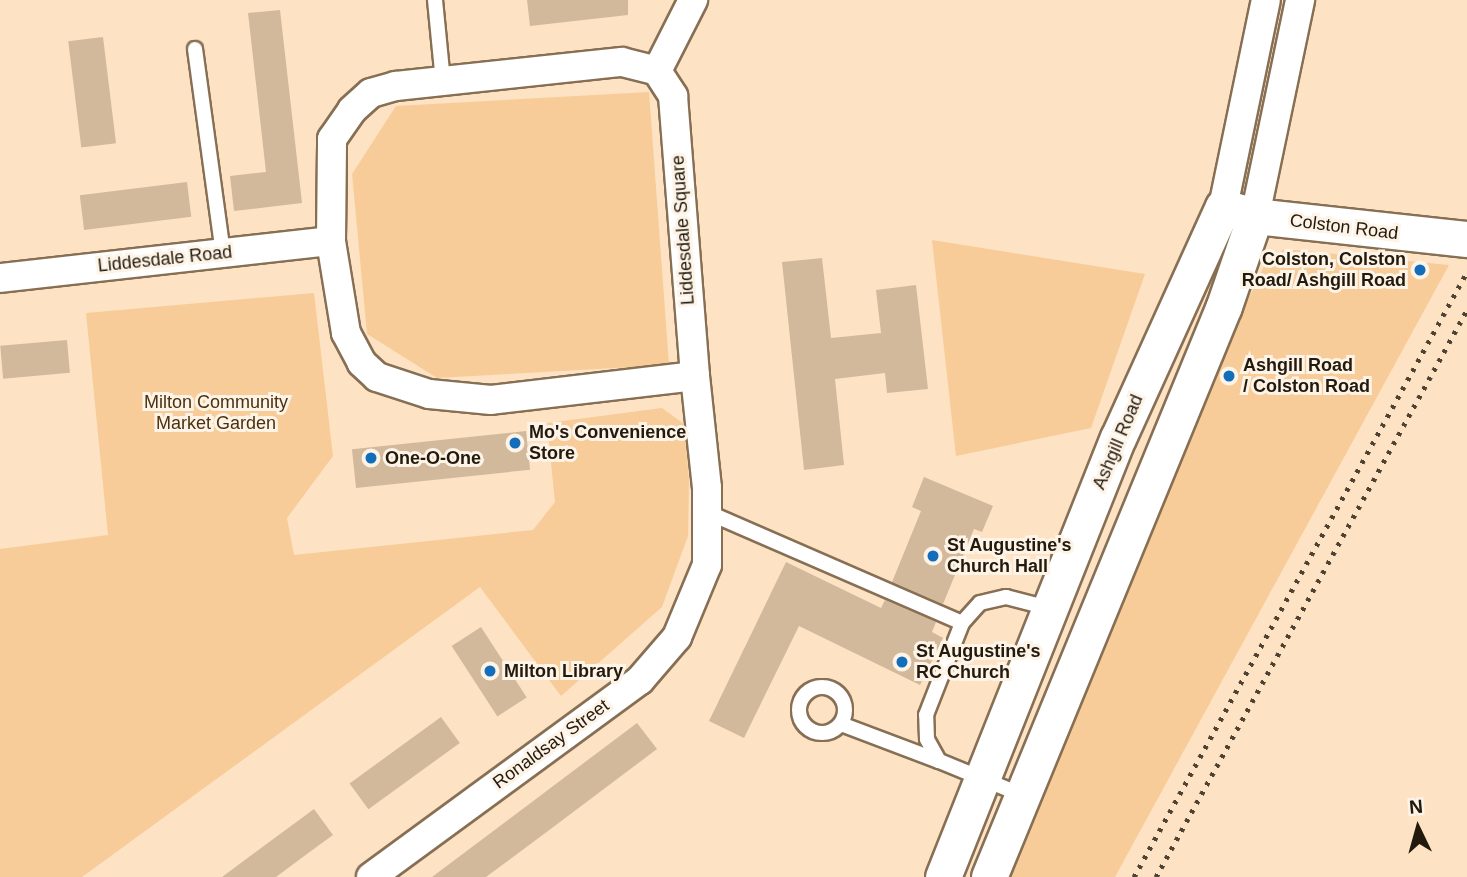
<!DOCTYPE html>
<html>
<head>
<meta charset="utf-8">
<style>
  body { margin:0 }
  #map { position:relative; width:1467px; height:877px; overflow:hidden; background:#fde2c4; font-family:Arial,sans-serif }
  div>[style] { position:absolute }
  .green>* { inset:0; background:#f7cc99 }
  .building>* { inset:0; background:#d3b99b; transform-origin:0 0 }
  .roads { filter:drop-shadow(2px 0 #876f54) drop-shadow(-2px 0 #876f54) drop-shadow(0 2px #876f54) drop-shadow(0 -2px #876f54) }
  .service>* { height:14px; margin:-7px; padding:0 7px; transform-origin:7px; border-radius:7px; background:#fff }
  .service>.ring { margin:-7px; padding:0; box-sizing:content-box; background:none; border:14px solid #fff; border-radius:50% }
  .minor>* { height:28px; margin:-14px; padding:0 14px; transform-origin:14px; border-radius:14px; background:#fff }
  .tertiary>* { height:35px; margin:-17.5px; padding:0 17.5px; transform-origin:17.5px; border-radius:17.5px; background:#fff }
  .rail>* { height:5px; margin-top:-2.5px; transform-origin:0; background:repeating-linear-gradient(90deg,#4e4232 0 3.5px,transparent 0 10.5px) }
  .dots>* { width:19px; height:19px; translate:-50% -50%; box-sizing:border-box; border:4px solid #fdf3e6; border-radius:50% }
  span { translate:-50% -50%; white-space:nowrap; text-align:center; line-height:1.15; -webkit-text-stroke:6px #fdf3e6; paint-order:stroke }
  .street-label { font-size:18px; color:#231a0e }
  .poi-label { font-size:18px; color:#231a0e; font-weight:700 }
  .right { translate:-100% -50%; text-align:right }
  .left { translate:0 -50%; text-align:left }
  .park-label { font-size:18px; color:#4b310f }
  .north { position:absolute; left:1383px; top:793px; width:70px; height:70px; -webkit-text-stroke:5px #fdf3e6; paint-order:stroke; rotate:355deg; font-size:19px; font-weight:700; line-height:28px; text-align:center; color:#231a0e }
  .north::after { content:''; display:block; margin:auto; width:24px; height:32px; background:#231a0e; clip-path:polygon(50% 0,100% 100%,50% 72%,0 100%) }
</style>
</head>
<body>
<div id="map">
  <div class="green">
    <i style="clip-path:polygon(649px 92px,669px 365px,437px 378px,367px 334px,352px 174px,396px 106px)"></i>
    <i style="clip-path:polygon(932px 240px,1145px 274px,1091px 428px,956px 456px)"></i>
    <i style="clip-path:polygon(1284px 249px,1449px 265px,1115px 877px,1003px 877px,1214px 372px,1266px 262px)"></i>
    <i style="clip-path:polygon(314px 293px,333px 456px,287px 518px,294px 555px,533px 530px,555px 502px,547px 423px,662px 408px,684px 424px,689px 480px,688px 536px,662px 607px,561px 696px,480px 587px,82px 877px,0 877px,0 549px,108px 535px,86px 313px)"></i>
  </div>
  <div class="building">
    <i style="clip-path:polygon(527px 0,628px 0,628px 15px,530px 26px)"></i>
    <i style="clip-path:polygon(280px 10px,302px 203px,234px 211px,230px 176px,266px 172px,248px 13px)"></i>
    <i style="left:103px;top:37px;width:107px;height:35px;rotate:83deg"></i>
    <i style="left:187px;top:182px;width:35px;height:108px;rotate:83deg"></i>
    <i style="clip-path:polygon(822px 258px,831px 338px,881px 333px,876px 290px,916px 285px,928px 389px,887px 393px,885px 373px,835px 379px,844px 465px,804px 470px,782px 262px)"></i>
    <i style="left:67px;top:340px;width:33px;height:67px;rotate:85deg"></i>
    <i style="left:526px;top:431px;width:39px;height:175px;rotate:84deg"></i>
    <i style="clip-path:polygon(924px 477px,993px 506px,982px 532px,974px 529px,943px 604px,892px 582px,921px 511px,912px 507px)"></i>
    <i style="clip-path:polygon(786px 562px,881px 608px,885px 600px,936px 622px,932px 632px,943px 638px,920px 685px,799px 626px,744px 738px,709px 721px)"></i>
    <i style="left:481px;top:627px;width:84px;height:35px;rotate:57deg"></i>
    <i style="left:441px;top:717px;width:32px;height:113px;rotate:54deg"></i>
    <i style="clip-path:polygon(637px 723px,657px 749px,548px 831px,486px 877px,432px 877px)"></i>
    <i style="clip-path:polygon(314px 809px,333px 835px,311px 851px,276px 877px,222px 877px)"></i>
  </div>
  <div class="roads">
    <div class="service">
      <i style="left:435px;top:0;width:81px;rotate:84.4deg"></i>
      <i style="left:195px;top:49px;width:206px;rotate:82.2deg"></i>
      <i style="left:707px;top:512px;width:278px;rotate:23.5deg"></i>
      <i class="ring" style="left:799px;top:687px;width:32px;height:32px"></i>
      <i style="left:841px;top:724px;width:105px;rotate:20.7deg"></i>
      <i style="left:1022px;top:795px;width:90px;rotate:-157.7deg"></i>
      <i style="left:939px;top:761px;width:25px;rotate:-119deg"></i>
      <i style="left:927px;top:739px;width:24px;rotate:-92deg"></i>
      <i style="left:926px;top:715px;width:99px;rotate:-68.6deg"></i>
      <i style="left:962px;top:623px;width:27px;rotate:-48deg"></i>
      <i style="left:980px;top:603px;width:27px;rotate:-13deg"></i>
      <i style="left:1006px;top:597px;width:48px;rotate:14.6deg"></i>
    </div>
    <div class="minor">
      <i style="left:622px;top:62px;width:36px;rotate:14deg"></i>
      <i style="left:657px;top:71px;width:30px;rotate:57deg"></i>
      <i style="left:673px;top:96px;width:281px;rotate:85.5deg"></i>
      <i style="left:695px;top:376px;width:205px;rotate:173.3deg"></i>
      <i style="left:491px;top:400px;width:62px;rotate:-174.5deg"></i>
      <i style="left:429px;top:394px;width:55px;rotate:-161.9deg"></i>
      <i style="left:377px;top:377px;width:21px;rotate:-137deg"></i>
      <i style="left:362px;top:363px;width:34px;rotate:-118deg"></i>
      <i style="left:346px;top:333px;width:93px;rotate:-99.3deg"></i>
      <i style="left:331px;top:241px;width:102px;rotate:-89.4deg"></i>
      <i style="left:332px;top:139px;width:35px;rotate:-55deg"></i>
      <i style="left:352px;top:110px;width:25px;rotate:-42deg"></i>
      <i style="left:371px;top:93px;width:26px;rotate:-16deg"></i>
      <i style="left:396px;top:86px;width:227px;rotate:-6.1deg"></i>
      <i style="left:657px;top:71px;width:80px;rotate:-63.1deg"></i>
      <i style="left:1223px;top:207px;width:211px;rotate:-78.3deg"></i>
      <i style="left:1255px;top:216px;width:221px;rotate:-78.2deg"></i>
      <i style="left:0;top:278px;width:333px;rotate:-6.4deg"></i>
      <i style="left:371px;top:877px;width:333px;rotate:-36.2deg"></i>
      <i style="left:640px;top:680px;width:57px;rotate:-49.3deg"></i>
      <i style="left:677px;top:637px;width:78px;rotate:-67.4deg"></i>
      <i style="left:707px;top:565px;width:77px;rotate:-90deg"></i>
      <i style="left:707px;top:488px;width:113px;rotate:-96.1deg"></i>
    </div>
    <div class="tertiary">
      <i style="left:943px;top:877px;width:473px;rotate:-68.3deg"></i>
      <i style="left:1118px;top:438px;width:254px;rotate:-65.6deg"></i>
      <i style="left:1223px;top:207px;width:33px;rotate:16deg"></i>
      <i style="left:1255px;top:216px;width:213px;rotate:6.2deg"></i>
      <i style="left:989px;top:877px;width:617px;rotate:-67.63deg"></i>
      <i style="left:1224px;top:306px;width:95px;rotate:-71deg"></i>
    </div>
  </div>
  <div class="rail">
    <i style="left:1134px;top:877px;width:691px;rotate:-61.17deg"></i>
    <i style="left:1156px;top:877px;width:647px;rotate:-61.26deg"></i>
  </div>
  <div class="dots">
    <i style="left:1420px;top:270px;background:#126dba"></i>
    <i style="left:1229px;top:376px;background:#126dba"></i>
    <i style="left:515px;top:443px;background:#126dba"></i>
    <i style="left:371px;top:458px;background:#126dba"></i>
    <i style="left:933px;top:556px;background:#126dba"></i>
    <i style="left:902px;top:662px;background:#126dba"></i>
    <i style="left:490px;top:671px;background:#126dba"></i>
  </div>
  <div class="street-label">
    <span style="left:1344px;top:227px;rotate:7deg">Colston Road</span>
    <span style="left:683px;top:230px;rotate:-94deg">Liddesdale Square</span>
    <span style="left:165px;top:259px;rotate:-6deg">Liddesdale Road</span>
    <span style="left:1118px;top:442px;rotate:-67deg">Ashgill Road</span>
    <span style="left:551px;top:744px;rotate:-36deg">Ronaldsay Street</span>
  </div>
  <div class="poi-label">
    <span class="right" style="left:1406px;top:270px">Colston, Colston<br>Road/ Ashgill Road</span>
    <span class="left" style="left:1243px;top:376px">Ashgill Road<br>/ Colston Road</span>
    <span class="left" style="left:529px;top:443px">Mo's Convenience<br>Store</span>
    <span class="left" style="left:385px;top:458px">One-O-One</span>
    <span class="left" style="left:947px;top:556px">St Augustine's<br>Church Hall</span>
    <span class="left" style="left:916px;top:662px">St Augustine's<br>RC Church</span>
    <span class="left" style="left:504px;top:671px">Milton Library</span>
  </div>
  <div class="park-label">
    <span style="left:216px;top:413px">Milton Community<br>Market Garden</span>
  </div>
  <div class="north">N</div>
</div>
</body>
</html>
